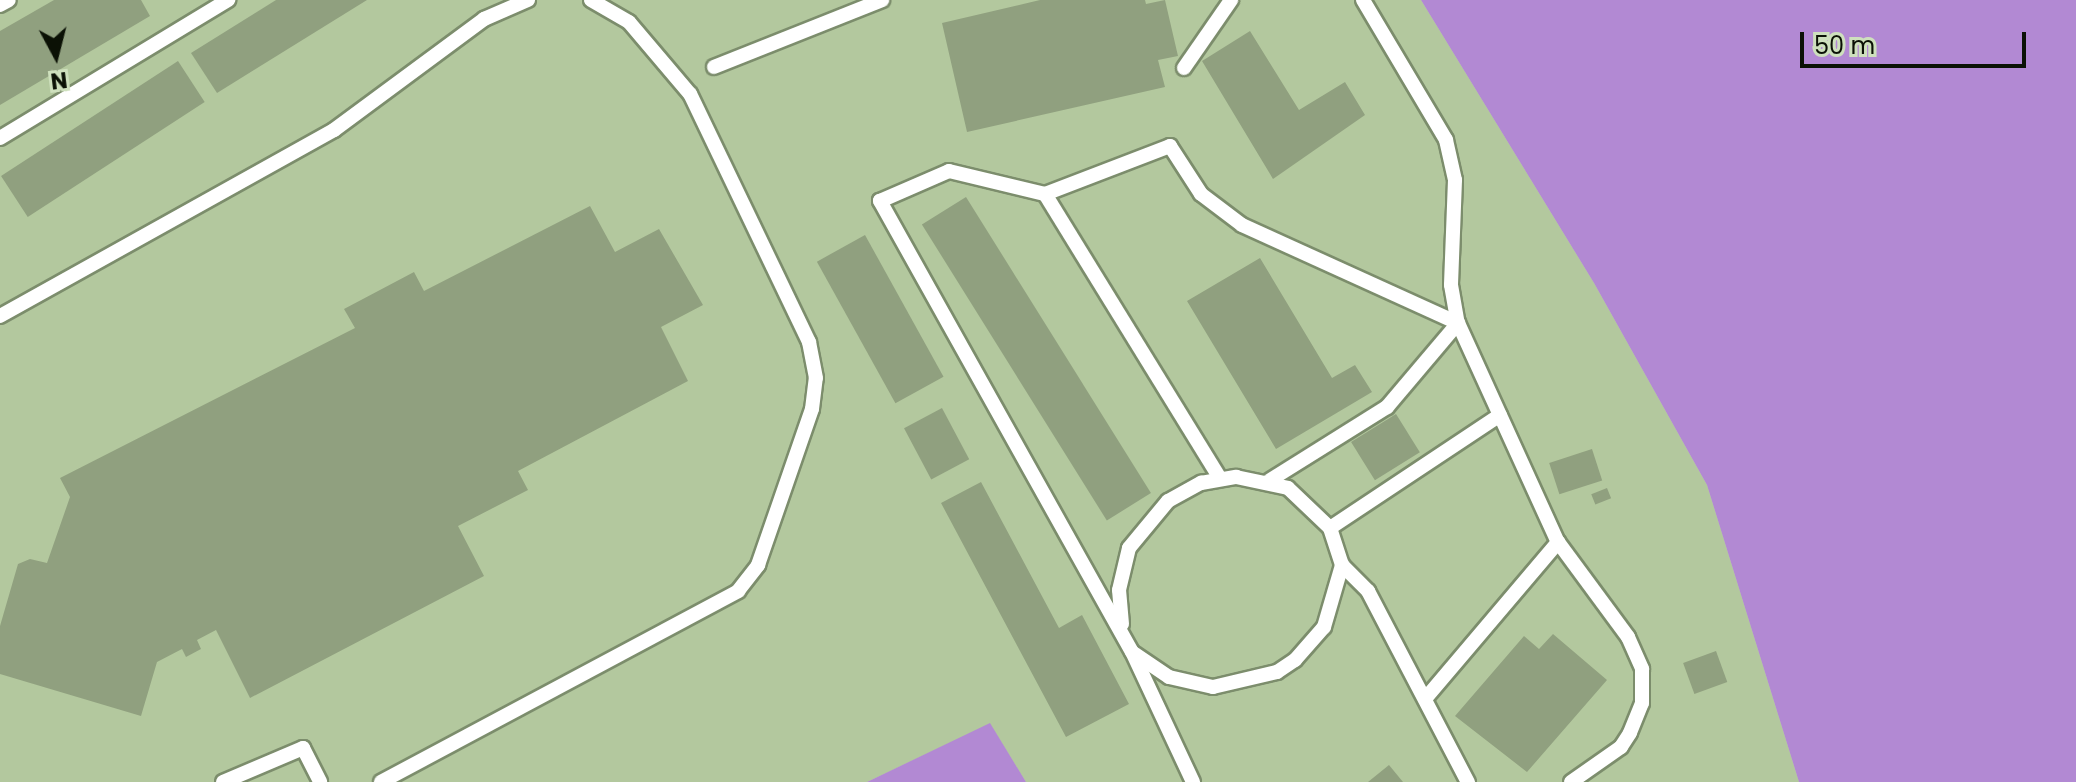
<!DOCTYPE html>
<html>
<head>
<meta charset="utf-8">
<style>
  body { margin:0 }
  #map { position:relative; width:2076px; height:782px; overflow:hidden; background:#c2d3b0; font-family:Poppins,sans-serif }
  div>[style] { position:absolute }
  .built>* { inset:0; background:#b3c89e }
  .forest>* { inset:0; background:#b289d3 }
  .building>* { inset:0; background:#90a07f; transform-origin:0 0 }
  .roads { filter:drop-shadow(2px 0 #7c8d6c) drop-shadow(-2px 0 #7c8d6c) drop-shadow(0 2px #7c8d6c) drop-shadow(0 -2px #7c8d6c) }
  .service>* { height:14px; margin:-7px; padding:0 7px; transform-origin:7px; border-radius:7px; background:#fff }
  span { translate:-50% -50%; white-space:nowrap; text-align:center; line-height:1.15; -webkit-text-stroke:6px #cee0bd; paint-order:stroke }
  .north { position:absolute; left:16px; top:16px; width:80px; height:80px; -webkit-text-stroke:6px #cee0bd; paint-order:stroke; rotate:173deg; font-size:22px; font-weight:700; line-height:32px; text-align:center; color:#0b1105 }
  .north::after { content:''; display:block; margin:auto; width:28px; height:36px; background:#0b1105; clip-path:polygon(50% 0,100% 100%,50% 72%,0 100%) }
  .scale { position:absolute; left:1800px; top:32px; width:226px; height:36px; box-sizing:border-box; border:4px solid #0b1105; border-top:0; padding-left:10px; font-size:24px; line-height:28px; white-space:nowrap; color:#0b1105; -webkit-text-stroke:6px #cee0bd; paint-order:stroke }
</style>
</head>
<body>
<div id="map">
  <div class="built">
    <i style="clip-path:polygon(0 0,1421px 0,1594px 283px,1707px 485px,1799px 782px,1026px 782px,990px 724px,867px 782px,0 782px)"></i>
  </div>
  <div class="forest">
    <i style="clip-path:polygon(1421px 0,2076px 0,2076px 782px,1799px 782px,1707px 485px,1594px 283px)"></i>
    <i style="clip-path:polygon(990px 723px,1026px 782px,867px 782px)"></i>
  </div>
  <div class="building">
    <i style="clip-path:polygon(54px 0,141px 0,150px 16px,0 105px,0 31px)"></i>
    <i style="clip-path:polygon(276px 0,367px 0,217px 93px,191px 53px)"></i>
    <i style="clip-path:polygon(1040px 0,1145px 0,1146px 4px,1165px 0,1178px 56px,1158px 60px,1165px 87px,967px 132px,942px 23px)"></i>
    <i style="clip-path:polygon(1250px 31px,1299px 110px,1345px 82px,1365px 115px,1273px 179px,1202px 61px)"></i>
    <i style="left:178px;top:61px;width:49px;height:211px;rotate:57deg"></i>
    <i style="left:966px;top:197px;width:349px;height:52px;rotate:58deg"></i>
    <i style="clip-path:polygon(590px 206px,615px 252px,659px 229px,703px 305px,661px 327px,688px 381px,518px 471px,528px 490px,458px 526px,484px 576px,250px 698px,216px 630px,197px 640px,201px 649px,186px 657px,182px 649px,157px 662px,141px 716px,0 674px,0 626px,18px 564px,30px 559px,47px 563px,70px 497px,60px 478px,355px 328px,344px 309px,414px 272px,424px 291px)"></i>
    <i style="left:865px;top:235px;width:162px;height:55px;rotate:61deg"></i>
    <i style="clip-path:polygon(1260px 258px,1332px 378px,1355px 365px,1372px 392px,1276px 449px,1187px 301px)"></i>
    <i style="left:942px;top:408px;width:58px;height:43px;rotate:62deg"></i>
    <i style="left:1396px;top:414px;width:45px;height:53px;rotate:58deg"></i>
    <i style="left:1592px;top:449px;width:33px;height:45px;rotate:72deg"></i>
    <i style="clip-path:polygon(981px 482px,1059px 628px,1082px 615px,1129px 704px,1066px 737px,941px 503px)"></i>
    <i style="left:1607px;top:488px;width:11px;height:17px;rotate:68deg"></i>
    <i style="clip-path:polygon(1553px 634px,1607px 680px,1527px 772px,1455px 716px,1524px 636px,1539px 649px)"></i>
    <i style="left:1716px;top:651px;width:33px;height:35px;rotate:70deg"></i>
    <i style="clip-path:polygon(1389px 765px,1403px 782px,1368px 782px)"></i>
  </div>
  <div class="roads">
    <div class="service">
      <i style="left:1363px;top:0;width:163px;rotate:59.3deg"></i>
      <i style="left:1446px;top:140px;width:41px;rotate:77.3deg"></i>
      <i style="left:1455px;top:180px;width:105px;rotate:92.2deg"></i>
      <i style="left:1451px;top:285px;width:39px;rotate:80deg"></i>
      <i style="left:1458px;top:323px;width:241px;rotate:65.5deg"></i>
      <i style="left:1558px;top:542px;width:118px;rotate:53.6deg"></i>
      <i style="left:1628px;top:637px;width:35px;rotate:66deg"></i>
      <i style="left:1642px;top:669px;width:34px;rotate:90deg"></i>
      <i style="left:1642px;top:703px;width:32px;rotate:112deg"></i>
      <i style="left:1630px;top:733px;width:17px;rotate:123deg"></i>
      <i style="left:1621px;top:747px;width:61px;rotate:145deg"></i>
      <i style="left:0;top:5px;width:10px;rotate:-29deg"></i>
      <i style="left:714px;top:67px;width:181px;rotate:-21.7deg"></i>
      <i style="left:1184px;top:68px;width:83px;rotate:-55.3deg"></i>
      <i style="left:0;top:138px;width:267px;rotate:-31.2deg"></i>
      <i style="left:1045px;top:194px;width:334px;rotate:58.4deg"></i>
      <i style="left:0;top:316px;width:382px;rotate:-29.1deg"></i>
      <i style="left:334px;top:130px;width:187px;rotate:-36.5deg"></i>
      <i style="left:484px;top:19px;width:48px;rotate:-23.4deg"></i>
      <i style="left:1330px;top:528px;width:204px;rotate:-33.6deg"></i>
      <i style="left:1122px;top:624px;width:34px;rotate:-95deg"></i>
      <i style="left:1119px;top:590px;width:43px;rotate:-76.6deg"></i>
      <i style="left:1129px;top:548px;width:61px;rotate:-50.3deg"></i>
      <i style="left:1168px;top:501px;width:38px;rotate:-29deg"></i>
      <i style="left:1201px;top:483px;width:36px;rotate:-10deg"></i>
      <i style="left:1236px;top:477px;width:53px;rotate:11.9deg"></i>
      <i style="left:1288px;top:488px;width:58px;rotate:43.6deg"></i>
      <i style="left:1330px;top:528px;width:39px;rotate:72deg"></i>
      <i style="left:1342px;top:565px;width:37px;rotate:45deg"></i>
      <i style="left:1368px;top:591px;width:216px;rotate:62.4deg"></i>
      <i style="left:1135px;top:654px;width:41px;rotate:34.1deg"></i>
      <i style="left:1169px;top:677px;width:45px;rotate:12.8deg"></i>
      <i style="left:1213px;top:687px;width:66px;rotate:-13.2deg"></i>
      <i style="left:1277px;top:672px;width:22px;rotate:-34deg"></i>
      <i style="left:1295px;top:660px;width:44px;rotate:-48.7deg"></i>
      <i style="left:1324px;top:627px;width:65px;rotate:-73.8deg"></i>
      <i style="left:1425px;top:699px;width:206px;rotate:-49.7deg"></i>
      <i style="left:223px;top:782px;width:87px;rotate:-23deg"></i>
      <i style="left:303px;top:748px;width:38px;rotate:63deg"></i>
      <i style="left:381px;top:782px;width:405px;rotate:-28.1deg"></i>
      <i style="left:738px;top:591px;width:33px;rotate:-52deg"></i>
      <i style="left:758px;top:565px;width:165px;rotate:-70.9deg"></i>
      <i style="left:812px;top:409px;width:31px;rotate:-83deg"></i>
      <i style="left:816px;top:378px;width:37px;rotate:-101deg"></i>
      <i style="left:809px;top:342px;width:275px;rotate:-115.6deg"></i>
      <i style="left:690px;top:94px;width:94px;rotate:-130.3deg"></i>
      <i style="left:629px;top:22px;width:44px;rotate:-149.9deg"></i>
      <i style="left:1193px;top:782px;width:144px;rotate:-115.1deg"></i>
      <i style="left:1132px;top:652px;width:517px;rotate:-119.19deg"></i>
      <i style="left:880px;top:201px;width:75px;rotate:-23.5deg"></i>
      <i style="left:949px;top:171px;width:99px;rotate:13.5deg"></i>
      <i style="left:1045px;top:194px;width:134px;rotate:-21deg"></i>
      <i style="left:1170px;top:146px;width:57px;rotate:57.1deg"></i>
      <i style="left:1201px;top:194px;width:51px;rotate:37.1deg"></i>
      <i style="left:1242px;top:225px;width:237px;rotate:24.4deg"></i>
      <i style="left:1458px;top:323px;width:110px;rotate:130.2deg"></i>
      <i style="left:1387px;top:407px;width:138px;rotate:148deg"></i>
    </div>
  </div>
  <div class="north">N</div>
  <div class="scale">50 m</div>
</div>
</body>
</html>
